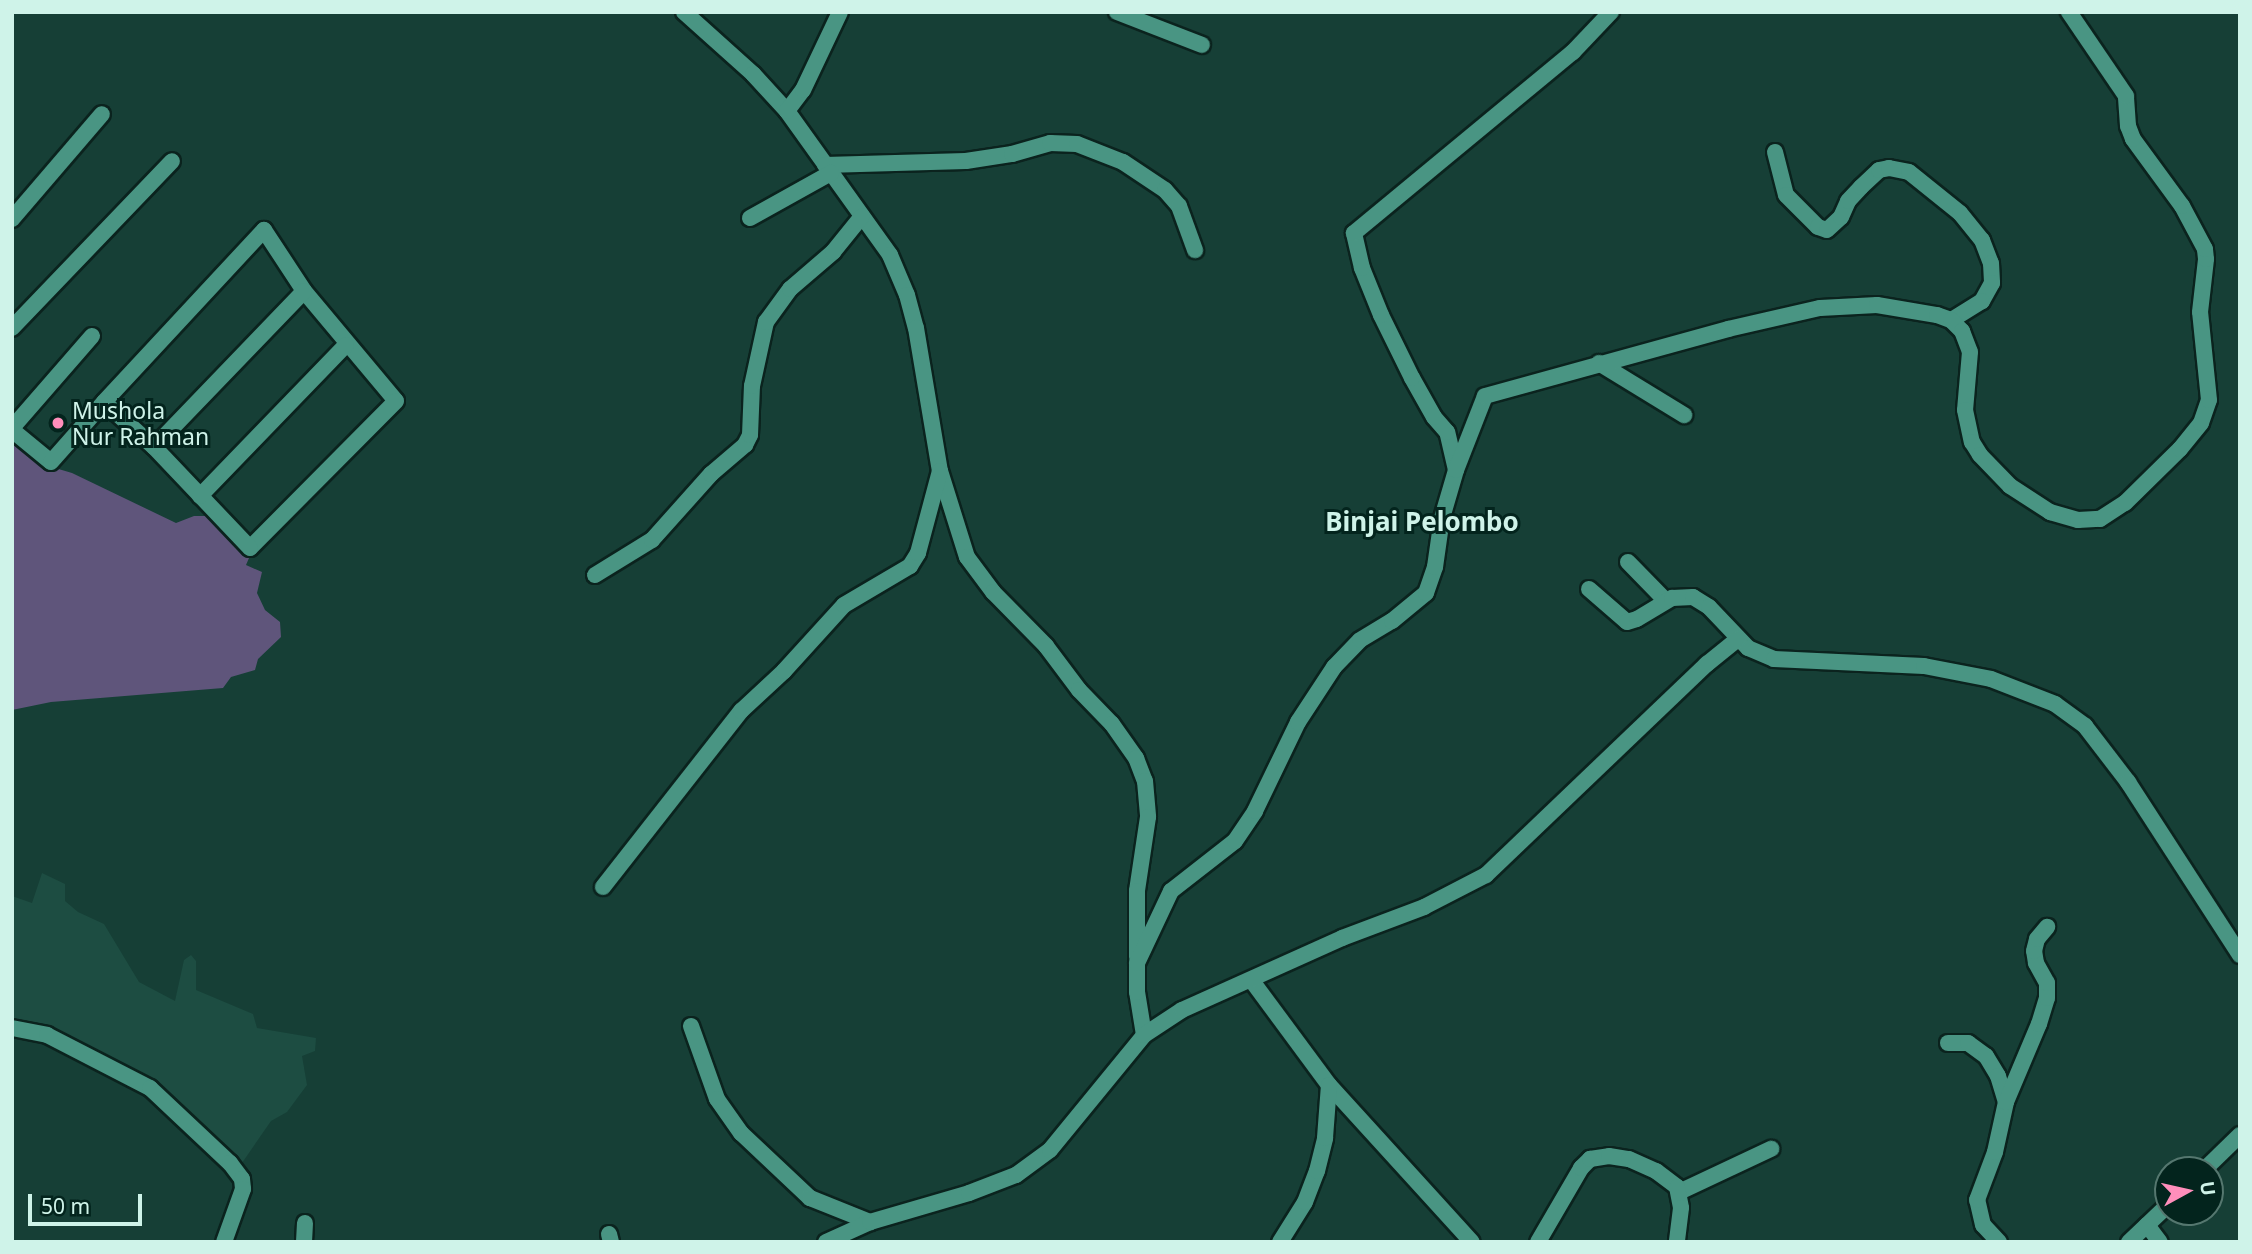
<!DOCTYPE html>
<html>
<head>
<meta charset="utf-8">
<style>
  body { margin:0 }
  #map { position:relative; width:2252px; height:1254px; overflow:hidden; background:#163f36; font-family:"Noto Sans",sans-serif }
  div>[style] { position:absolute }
  .built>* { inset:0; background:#1d4d42 }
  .green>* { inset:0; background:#5f557b }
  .roads { filter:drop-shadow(2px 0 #0b231e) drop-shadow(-2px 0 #0b231e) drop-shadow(0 2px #0b231e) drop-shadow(0 -2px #0b231e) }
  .minor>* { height:16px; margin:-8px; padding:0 8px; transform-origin:8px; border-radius:8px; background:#499583 }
  .dots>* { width:19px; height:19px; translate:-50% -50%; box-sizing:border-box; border:4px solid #03241d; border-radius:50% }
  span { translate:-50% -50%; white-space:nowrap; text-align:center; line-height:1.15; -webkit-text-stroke:6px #03241d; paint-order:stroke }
  .poi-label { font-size:23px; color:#cff3e9 }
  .left { translate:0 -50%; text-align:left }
  .quarter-label { font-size:26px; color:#cff3e9; font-weight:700 }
  .frame { position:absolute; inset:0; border:14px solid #cff3e9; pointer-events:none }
  .north { position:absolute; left:2154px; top:1156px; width:70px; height:70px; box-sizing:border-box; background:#03241d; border:2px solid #55776f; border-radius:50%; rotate:82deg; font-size:19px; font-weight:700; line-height:28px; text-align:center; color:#cff3e9 }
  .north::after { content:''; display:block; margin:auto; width:24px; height:32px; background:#ff8ebb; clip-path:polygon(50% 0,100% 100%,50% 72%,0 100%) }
  .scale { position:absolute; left:28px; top:1194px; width:114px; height:32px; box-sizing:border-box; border:4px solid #cff3e9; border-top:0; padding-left:9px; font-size:21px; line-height:24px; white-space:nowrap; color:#cff3e9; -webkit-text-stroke:5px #03241d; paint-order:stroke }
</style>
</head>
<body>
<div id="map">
  <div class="built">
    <i style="clip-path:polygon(42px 873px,65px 884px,65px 901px,78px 912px,104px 924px,139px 982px,175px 1001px,184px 960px,191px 955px,196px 961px,196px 990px,253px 1014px,257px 1028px,316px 1038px,315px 1051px,302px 1056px,307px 1085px,287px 1112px,271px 1121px,242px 1163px,168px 1097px,60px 1036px,12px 1019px,12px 896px,32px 903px)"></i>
  </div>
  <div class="green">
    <i style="clip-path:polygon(12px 441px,45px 465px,72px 473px,176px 523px,194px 516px,207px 516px,225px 531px,249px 558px,246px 565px,262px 572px,257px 593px,265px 610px,280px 622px,281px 637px,258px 659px,255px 670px,231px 677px,223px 688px,51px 702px,12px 710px)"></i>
  </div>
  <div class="roads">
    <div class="minor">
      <i style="left:684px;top:12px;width:93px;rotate:41.9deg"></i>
      <i style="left:753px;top:74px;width:50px;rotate:47.4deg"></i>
      <i style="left:787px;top:111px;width:177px;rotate:54.4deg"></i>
      <i style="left:890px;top:255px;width:43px;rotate:67deg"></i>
      <i style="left:907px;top:295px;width:34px;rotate:75deg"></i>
      <i style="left:916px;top:328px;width:145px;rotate:80.5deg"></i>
      <i style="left:940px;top:471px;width:90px;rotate:72.6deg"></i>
      <i style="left:967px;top:557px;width:44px;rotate:53.4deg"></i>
      <i style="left:993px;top:592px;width:76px;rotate:45.5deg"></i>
      <i style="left:1046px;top:646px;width:55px;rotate:53.1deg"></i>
      <i style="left:1079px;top:690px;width:47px;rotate:45.9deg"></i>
      <i style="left:1112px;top:724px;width:42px;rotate:54.8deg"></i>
      <i style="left:1136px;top:758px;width:25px;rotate:69deg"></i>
      <i style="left:1145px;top:781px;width:36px;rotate:85deg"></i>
      <i style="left:1148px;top:817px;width:75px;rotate:98.5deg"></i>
      <i style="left:1137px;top:891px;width:66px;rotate:90deg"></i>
      <i style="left:1117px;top:12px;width:91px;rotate:21.2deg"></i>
      <i style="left:787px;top:111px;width:26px;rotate:-53deg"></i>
      <i style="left:803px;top:90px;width:86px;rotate:-64.6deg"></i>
      <i style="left:1775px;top:152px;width:44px;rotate:75.7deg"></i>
      <i style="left:1786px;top:195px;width:45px;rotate:45deg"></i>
      <i style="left:1818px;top:227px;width:9px;rotate:18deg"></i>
      <i style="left:1827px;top:230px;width:19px;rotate:-43deg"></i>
      <i style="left:1841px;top:217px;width:17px;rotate:-66deg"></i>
      <i style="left:1848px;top:201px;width:19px;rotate:-47deg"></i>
      <i style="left:1861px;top:187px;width:25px;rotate:-43deg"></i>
      <i style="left:1879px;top:170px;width:10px;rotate:-11deg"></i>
      <i style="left:1889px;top:168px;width:20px;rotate:11deg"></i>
      <i style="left:1909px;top:172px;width:65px;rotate:38.8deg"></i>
      <i style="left:1960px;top:213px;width:35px;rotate:51deg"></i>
      <i style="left:1982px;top:240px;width:25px;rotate:69deg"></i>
      <i style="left:1991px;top:263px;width:20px;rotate:87deg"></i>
      <i style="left:1992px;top:283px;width:21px;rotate:119deg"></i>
      <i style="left:1982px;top:301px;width:36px;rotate:148deg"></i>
      <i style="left:825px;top:165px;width:141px;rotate:-1.6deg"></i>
      <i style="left:966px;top:161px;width:47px;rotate:-8.7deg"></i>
      <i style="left:1012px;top:154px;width:40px;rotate:-16deg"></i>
      <i style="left:1050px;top:143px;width:27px;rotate:2deg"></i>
      <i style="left:1077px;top:144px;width:49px;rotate:21.4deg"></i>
      <i style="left:1123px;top:162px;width:50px;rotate:33.7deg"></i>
      <i style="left:1165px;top:190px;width:21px;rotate:49deg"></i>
      <i style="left:1179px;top:206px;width:47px;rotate:70deg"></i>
      <i style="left:750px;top:218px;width:93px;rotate:-29.1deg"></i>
      <i style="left:12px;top:219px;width:138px;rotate:-49.4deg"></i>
      <i style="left:12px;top:328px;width:231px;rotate:-46.2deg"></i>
      <i style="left:1599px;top:363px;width:100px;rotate:31.5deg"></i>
      <i style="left:12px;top:428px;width:122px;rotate:-49deg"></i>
      <i style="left:12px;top:430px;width:50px;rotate:39.4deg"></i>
      <i style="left:51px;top:462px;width:80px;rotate:-48.5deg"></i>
      <i style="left:104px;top:402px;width:235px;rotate:-47.1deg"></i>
      <i style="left:264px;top:230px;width:73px;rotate:56.7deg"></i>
      <i style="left:304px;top:291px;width:143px;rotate:50.1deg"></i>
      <i style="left:396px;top:401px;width:207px;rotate:134.8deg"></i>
      <i style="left:250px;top:548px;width:139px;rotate:-133.5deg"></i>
      <i style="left:154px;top:447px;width:67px;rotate:-138deg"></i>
      <i style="left:154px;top:447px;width:216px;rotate:-46.1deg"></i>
      <i style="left:1456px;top:470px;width:39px;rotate:-103deg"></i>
      <i style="left:1447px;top:432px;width:20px;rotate:-131deg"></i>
      <i style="left:1434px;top:417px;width:45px;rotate:-119.4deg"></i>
      <i style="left:1412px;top:378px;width:70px;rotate:-116.2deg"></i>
      <i style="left:1381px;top:315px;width:51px;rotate:-112deg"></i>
      <i style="left:1362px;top:268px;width:36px;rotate:-103deg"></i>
      <i style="left:1354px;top:233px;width:284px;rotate:-39.6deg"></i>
      <i style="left:1573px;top:52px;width:55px;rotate:-46.5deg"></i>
      <i style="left:200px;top:496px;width:210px;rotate:-46deg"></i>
      <i style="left:1628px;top:562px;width:54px;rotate:45.7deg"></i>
      <i style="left:595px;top:575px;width:67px;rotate:-31.6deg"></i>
      <i style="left:652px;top:540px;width:89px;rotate:-48.2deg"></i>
      <i style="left:711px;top:474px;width:45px;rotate:-40.5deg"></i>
      <i style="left:745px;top:445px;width:11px;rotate:-63deg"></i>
      <i style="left:750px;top:435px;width:49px;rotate:-87.7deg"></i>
      <i style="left:752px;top:386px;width:66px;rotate:-77.7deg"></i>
      <i style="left:766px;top:322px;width:41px;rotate:-54deg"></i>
      <i style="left:790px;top:289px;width:57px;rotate:-40.7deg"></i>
      <i style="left:833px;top:252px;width:46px;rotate:-51.1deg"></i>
      <i style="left:1589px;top:589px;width:50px;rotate:41deg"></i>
      <i style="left:1627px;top:622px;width:10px;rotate:-17deg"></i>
      <i style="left:1637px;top:619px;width:41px;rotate:-31deg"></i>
      <i style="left:1672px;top:598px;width:21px;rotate:-3deg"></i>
      <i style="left:1693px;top:597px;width:19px;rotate:32deg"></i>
      <i style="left:1709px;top:607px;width:57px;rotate:46.4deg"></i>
      <i style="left:1748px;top:648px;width:28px;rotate:23deg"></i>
      <i style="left:1774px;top:659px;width:150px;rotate:2.7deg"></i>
      <i style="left:1924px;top:666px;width:68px;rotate:11deg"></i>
      <i style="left:1991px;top:679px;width:69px;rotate:21.3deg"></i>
      <i style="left:2055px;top:704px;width:37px;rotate:36deg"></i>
      <i style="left:2085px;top:726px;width:71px;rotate:52.5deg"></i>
      <i style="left:2128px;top:782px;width:206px;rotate:57.1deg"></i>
      <i style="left:603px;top:887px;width:224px;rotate:-51.9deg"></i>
      <i style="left:741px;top:711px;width:59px;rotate:-42.9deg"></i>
      <i style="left:784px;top:671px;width:89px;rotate:-47.7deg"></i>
      <i style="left:844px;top:605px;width:77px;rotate:-30.6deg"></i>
      <i style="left:910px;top:566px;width:15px;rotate:-58deg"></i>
      <i style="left:918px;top:553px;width:85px;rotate:-75deg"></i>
      <i style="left:1252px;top:981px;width:129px;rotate:53.5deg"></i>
      <i style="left:1329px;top:1085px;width:212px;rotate:47.7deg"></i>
      <i style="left:691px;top:1026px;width:77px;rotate:70.4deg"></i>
      <i style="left:717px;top:1099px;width:42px;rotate:54.8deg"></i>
      <i style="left:741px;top:1133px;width:95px;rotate:43.3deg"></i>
      <i style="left:810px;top:1198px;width:65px;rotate:21.8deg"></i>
      <i style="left:12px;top:1028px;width:36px;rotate:11deg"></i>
      <i style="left:47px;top:1035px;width:116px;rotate:27.2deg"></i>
      <i style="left:150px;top:1088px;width:110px;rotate:43.2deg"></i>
      <i style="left:230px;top:1163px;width:20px;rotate:53deg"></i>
      <i style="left:242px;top:1179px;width:10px;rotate:84deg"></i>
      <i style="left:243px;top:1189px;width:56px;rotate:109.7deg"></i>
      <i style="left:1144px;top:1035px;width:44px;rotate:-99.2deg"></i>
      <i style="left:1137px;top:992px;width:29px;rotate:-90deg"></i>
      <i style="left:1137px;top:963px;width:80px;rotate:-64.7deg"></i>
      <i style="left:1171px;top:891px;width:81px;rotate:-38deg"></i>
      <i style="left:1235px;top:841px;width:36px;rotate:-56deg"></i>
      <i style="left:1255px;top:811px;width:99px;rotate:-64.2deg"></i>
      <i style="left:1298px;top:722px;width:66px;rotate:-56.8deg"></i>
      <i style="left:1334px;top:667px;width:37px;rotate:-46deg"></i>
      <i style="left:1360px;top:640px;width:37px;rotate:-31deg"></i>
      <i style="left:1392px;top:621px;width:44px;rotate:-39.5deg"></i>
      <i style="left:1426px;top:593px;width:28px;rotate:-71deg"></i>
      <i style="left:1435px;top:567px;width:49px;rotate:-81.9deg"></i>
      <i style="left:1442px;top:518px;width:50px;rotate:-73.7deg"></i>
      <i style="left:1456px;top:470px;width:79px;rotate:-68.6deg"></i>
      <i style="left:1485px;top:396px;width:252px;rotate:-15.4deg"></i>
      <i style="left:1728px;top:329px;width:94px;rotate:-12.9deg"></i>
      <i style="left:1820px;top:308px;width:57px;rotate:-3deg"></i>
      <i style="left:1877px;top:305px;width:61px;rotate:9.5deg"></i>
      <i style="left:1937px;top:315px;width:15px;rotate:20deg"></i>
      <i style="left:1951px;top:320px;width:16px;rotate:45deg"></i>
      <i style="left:1962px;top:331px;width:22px;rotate:69deg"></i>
      <i style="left:1970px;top:352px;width:58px;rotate:94.9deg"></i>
      <i style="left:1965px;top:410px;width:33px;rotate:78deg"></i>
      <i style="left:1972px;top:442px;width:15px;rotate:58deg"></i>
      <i style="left:1980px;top:455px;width:43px;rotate:45.9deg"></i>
      <i style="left:2010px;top:486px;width:48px;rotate:33deg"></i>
      <i style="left:2050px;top:512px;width:29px;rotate:16deg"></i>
      <i style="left:2078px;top:520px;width:22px;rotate:-3deg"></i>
      <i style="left:2100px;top:519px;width:30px;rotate:-33deg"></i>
      <i style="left:2125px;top:503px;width:77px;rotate:-44.5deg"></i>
      <i style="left:2180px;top:449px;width:33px;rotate:-51deg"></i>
      <i style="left:2201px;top:423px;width:24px;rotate:-71deg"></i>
      <i style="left:2209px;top:400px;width:88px;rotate:-95.8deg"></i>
      <i style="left:2200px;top:312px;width:53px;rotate:-83.5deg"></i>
      <i style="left:2206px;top:259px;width:10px;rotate:-96deg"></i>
      <i style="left:2205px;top:249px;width:49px;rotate:-118.1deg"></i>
      <i style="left:2182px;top:206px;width:83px;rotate:-126.2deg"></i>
      <i style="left:2133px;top:139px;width:14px;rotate:-111deg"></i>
      <i style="left:2128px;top:126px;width:30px;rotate:-94deg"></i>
      <i style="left:2126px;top:96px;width:102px;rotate:-124.2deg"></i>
      <i style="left:1948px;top:1043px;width:20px"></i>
      <i style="left:1968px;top:1043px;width:22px;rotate:36deg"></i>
      <i style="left:1986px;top:1056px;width:23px;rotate:59deg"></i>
      <i style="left:1998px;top:1076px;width:27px;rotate:73deg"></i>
      <i style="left:2204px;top:1170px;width:50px;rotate:-44.2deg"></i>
      <i style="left:1679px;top:1192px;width:102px;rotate:-25.1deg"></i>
      <i style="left:2147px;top:1225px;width:21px;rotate:53deg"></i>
      <i style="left:609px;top:1234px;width:8px;rotate:76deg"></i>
      <i style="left:304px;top:1242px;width:19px;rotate:-87deg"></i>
      <i style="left:826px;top:1242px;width:48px;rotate:-24.4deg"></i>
      <i style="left:870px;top:1222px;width:103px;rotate:-16.3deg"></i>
      <i style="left:969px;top:1193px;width:50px;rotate:-21deg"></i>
      <i style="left:1016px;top:1175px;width:42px;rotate:-36.3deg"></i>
      <i style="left:1050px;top:1150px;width:149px;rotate:-50.7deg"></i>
      <i style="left:1144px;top:1035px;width:45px;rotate:-33.3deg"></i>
      <i style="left:1182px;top:1010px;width:175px;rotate:-24.2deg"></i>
      <i style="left:1342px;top:938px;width:88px;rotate:-20.7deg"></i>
      <i style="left:1424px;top:907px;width:70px;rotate:-27.3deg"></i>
      <i style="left:1486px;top:875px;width:306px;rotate:-43.7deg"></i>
      <i style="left:1707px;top:664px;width:40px;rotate:-39deg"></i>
      <i style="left:1280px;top:1242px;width:47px;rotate:-58deg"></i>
      <i style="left:1305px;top:1202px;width:33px;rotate:-69deg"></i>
      <i style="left:1317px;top:1171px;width:34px;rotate:-76deg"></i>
      <i style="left:1325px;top:1138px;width:53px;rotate:-85.7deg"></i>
      <i style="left:1538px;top:1242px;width:86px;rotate:-59.8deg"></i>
      <i style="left:1581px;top:1168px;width:13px;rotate:-45deg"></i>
      <i style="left:1590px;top:1159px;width:19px;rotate:-9deg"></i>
      <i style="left:1609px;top:1156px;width:20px;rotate:9deg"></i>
      <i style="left:1629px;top:1159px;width:30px;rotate:24deg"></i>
      <i style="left:1656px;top:1171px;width:26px;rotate:37deg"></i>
      <i style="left:1677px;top:1187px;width:21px;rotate:79deg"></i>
      <i style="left:1681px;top:1208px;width:34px;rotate:97deg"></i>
      <i style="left:1999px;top:1242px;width:23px;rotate:-133deg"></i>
      <i style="left:1983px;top:1225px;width:26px;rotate:-103deg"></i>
      <i style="left:1977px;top:1200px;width:51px;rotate:-69.4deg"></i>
      <i style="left:1995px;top:1152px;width:51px;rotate:-77.6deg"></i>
      <i style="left:2006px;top:1102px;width:85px;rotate:-67.1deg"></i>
      <i style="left:2039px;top:1024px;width:27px;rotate:-73deg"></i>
      <i style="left:2047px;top:998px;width:15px;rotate:-90deg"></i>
      <i style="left:2047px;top:983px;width:23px;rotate:-119deg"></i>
      <i style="left:2036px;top:963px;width:12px;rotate:-99deg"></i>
      <i style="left:2034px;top:951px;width:12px;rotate:-76deg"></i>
      <i style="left:2037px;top:939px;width:16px;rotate:-50deg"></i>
      <i style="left:2129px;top:1242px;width:54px;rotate:-43.5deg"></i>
    </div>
  </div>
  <div class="dots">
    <i style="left:58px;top:423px;background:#ff8ebb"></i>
  </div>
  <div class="poi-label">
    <span class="left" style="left:72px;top:423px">Mushola<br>Nur Rahman</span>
  </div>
  <div class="quarter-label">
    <span style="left:1422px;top:522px">Binjai Pelombo</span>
  </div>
  <div class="frame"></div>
  <div class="north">U</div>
  <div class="scale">50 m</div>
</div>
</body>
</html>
